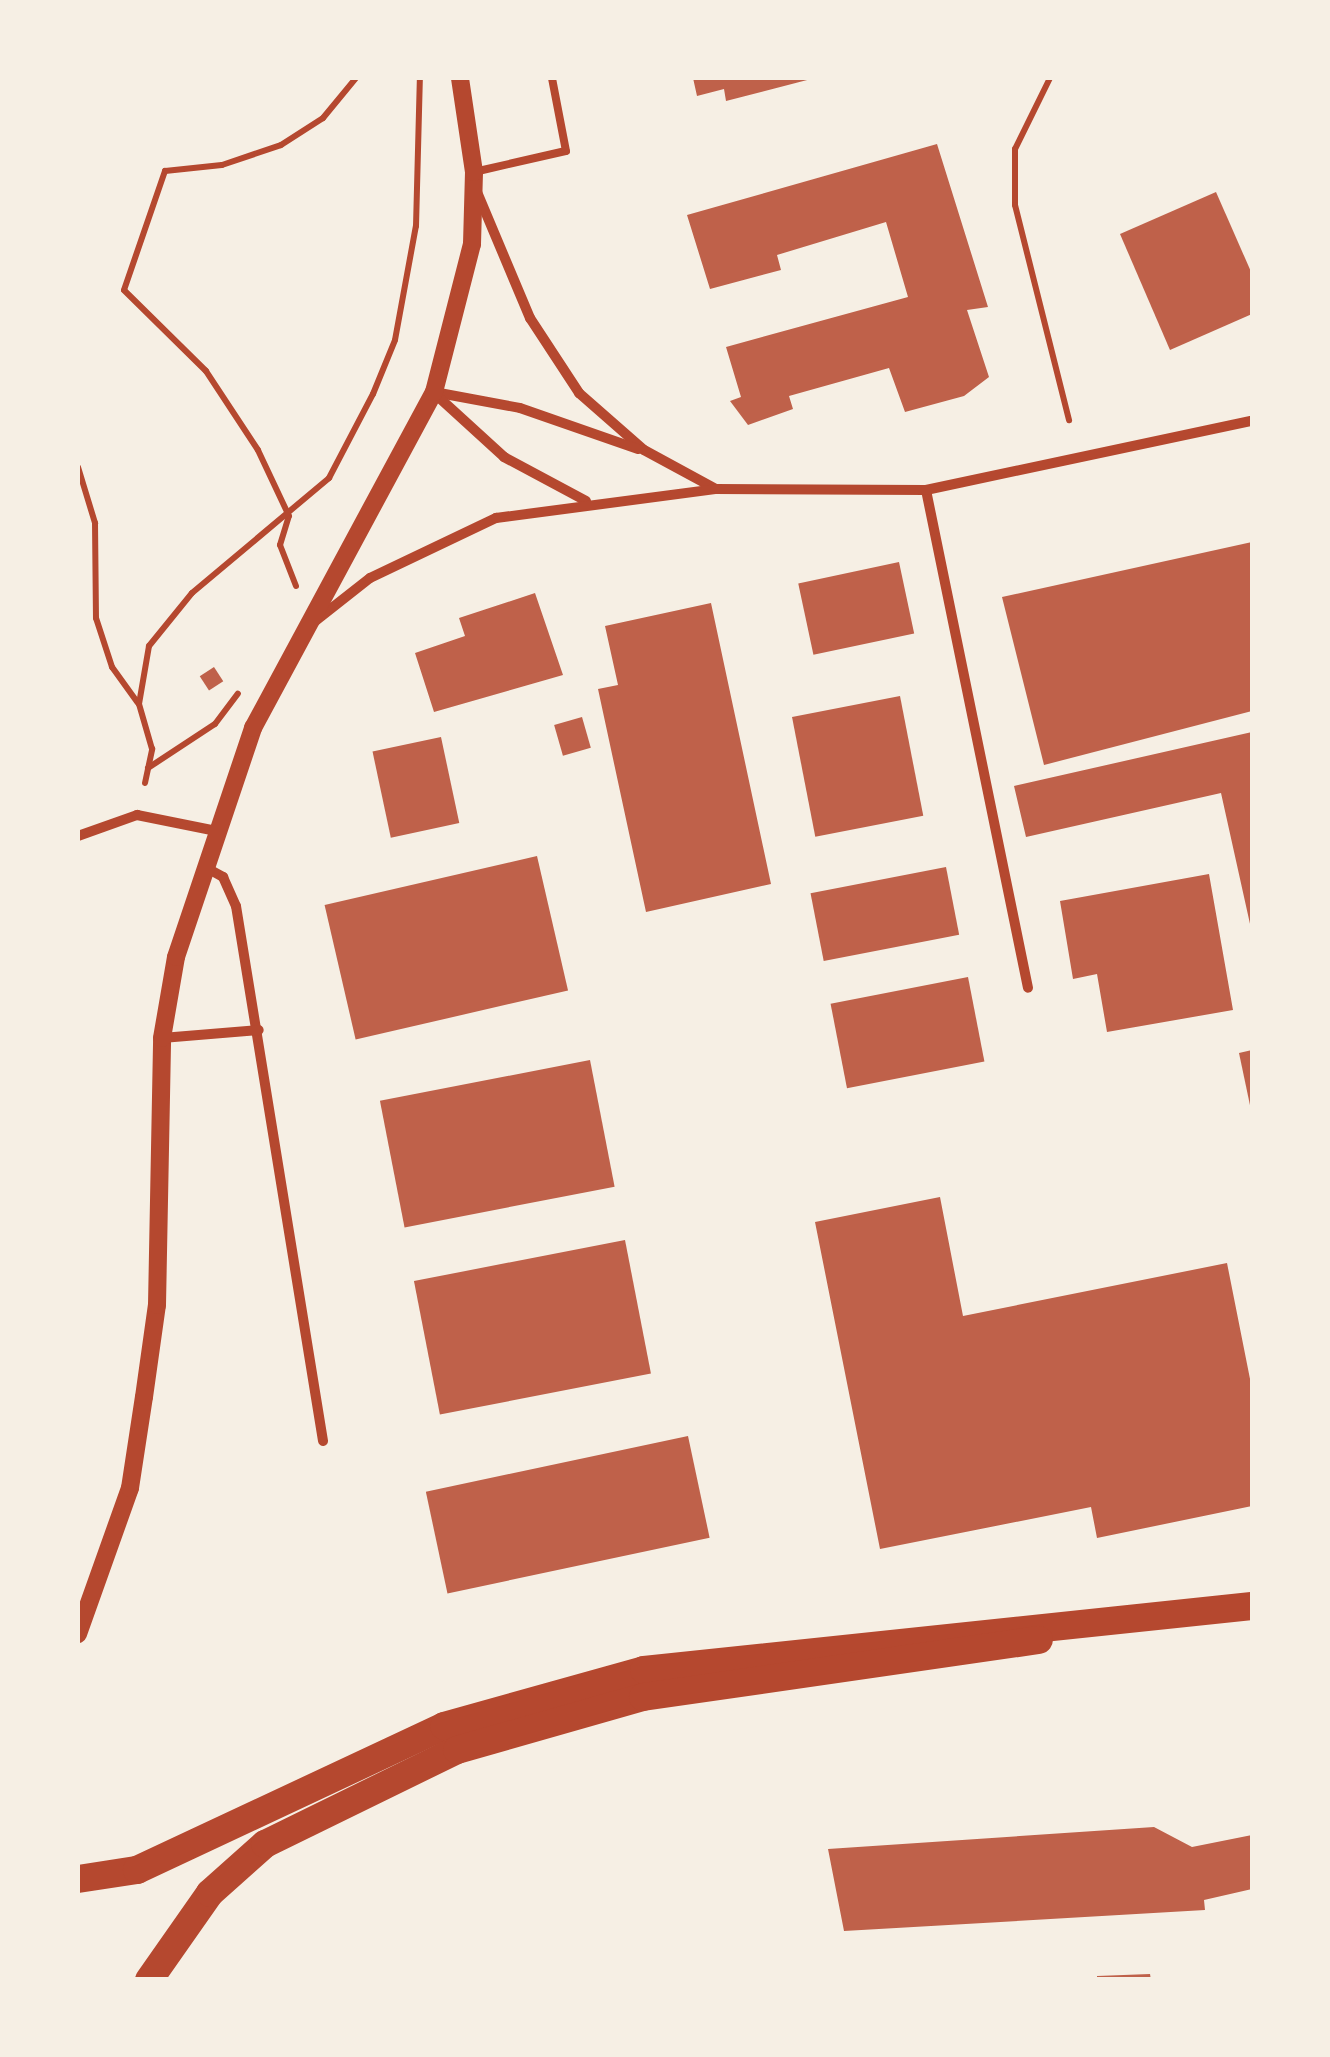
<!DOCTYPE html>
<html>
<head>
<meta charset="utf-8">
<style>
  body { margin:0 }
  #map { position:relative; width:1330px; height:2057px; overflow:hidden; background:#f6efe4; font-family:"Alegreya Sans",sans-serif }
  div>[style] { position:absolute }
  .building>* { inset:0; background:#bf614a; transform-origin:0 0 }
  .path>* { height:6px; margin:-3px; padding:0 3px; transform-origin:3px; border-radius:3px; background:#b5482f }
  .service>* { height:8px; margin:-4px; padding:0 4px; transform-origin:4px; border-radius:4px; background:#b5482f }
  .minor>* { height:10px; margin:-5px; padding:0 5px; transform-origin:5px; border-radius:5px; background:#b5482f }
  .tertiary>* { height:18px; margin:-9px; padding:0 9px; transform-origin:9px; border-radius:9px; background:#b5482f }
  .trunk>* { height:28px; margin:-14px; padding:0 14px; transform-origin:14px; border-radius:14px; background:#b5482f }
  span { translate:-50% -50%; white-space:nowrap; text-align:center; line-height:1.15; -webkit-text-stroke:9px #f6efe4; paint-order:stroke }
  .frame { position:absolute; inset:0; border:80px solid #f6efe4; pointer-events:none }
</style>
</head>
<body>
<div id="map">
  <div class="building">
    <i style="clip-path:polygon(693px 78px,811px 78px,811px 79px,726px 101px,724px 89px,697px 96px)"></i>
    <i style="clip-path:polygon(937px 144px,988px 307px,967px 310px,989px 377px,964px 396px,905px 412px,889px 368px,789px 396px,793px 409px,748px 425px,730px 401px,741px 397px,726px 347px,908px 297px,886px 222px,777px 255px,781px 270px,710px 289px,687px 215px)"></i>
    <i style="clip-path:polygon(1216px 192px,1252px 274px,1252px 314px,1170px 350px,1120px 234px)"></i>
    <i style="clip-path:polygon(1252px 542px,1252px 711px,1044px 765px,1002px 597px)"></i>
    <i style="left:899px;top:562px;width:73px;height:103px;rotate:78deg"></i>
    <i style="clip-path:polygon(535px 593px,563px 675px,434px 712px,415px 653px,465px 636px,459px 618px)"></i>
    <i style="clip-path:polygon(711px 603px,771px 884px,646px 912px,598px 689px,618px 685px,605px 626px)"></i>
    <i style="left:214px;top:667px;width:17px;height:17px;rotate:57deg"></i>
    <i style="left:900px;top:696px;width:122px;height:110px;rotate:79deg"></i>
    <i style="left:582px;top:717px;width:32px;height:29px;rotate:74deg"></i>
    <i style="clip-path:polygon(1252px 732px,1252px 933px,1221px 793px,1026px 837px,1014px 786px)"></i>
    <i style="left:441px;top:737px;width:88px;height:70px;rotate:78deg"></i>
    <i style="left:537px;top:856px;width:138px;height:218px;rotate:77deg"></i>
    <i style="left:946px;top:867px;width:69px;height:138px;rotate:79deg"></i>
    <i style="clip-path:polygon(1209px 874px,1233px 1010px,1107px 1032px,1097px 974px,1073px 979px,1060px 901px)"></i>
    <i style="left:968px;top:977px;width:86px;height:140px;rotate:79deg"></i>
    <i style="clip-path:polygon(1252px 1050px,1252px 1110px,1251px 1110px,1239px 1053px)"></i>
    <i style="left:590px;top:1060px;width:129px;height:214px;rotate:79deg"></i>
    <i style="clip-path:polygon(940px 1197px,963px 1316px,1227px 1263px,1252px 1389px,1252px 1506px,1097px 1538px,1091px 1507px,880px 1549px,815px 1222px)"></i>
    <i style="left:625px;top:1240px;width:136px;height:215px;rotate:79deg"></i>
    <i style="left:688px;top:1436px;width:104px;height:268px;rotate:78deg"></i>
    <i style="clip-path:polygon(1154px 1827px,1192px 1847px,1252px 1835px,1252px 1889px,1204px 1900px,1205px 1910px,844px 1931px,828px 1849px)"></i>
    <i style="clip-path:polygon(1150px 1974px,1151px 1980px,1097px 1980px,1097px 1976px)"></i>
  </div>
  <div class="path">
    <i style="left:1050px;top:78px;width:79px;rotate:116.2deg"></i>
    <i style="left:1015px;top:149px;width:56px;rotate:90deg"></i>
    <i style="left:1015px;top:205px;width:222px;rotate:75.9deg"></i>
    <i style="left:78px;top:467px;width:59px;rotate:73.1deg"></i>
    <i style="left:95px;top:523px;width:95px;rotate:89.4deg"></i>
    <i style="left:96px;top:618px;width:52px;rotate:71.9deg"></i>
    <i style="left:112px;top:667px;width:44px;rotate:54.2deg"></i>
    <i style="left:296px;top:586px;width:44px;rotate:-111.3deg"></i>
    <i style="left:280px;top:545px;width:30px;rotate:-73deg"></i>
    <i style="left:289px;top:516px;width:73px;rotate:-115.2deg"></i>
    <i style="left:258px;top:450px;width:95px;rotate:-123.4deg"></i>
    <i style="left:206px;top:371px;width:115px;rotate:-135.4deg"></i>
    <i style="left:124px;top:290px;width:126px;rotate:-71deg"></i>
    <i style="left:165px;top:171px;width:57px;rotate:-6deg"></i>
    <i style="left:222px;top:165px;width:62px;rotate:-18.7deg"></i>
    <i style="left:281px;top:145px;width:50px;rotate:-32.7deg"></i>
    <i style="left:323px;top:118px;width:52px;rotate:-50.5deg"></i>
    <i style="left:148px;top:768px;width:80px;rotate:-33.3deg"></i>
    <i style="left:215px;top:724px;width:38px;rotate:-53deg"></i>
    <i style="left:145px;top:783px;width:35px;rotate:-78deg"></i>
    <i style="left:152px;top:749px;width:47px;rotate:-106.1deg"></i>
    <i style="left:139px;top:704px;width:59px;rotate:-80.2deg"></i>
    <i style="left:149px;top:646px;width:68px;rotate:-50.9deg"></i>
    <i style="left:192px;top:593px;width:179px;rotate:-40deg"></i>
    <i style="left:329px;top:478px;width:95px;rotate:-62.4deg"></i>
    <i style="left:373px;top:394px;width:58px;rotate:-67.8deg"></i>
    <i style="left:395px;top:340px;width:116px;rotate:-79.6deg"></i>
    <i style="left:416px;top:226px;width:148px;rotate:-88.5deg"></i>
  </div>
  <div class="service">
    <i style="left:474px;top:172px;width:94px;rotate:-12.9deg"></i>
    <i style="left:566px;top:151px;width:74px;rotate:-100.9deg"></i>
  </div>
  <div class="minor">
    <i style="left:477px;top:192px;width:137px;rotate:67.2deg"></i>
    <i style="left:530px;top:318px;width:90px;rotate:56.8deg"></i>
    <i style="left:579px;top:393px;width:86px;rotate:41.2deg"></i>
    <i style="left:644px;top:450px;width:80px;rotate:28.5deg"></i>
    <i style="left:434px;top:392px;width:87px;rotate:10.5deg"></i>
    <i style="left:520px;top:408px;width:125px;rotate:19.2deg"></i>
    <i style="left:434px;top:393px;width:95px;rotate:42.4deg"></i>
    <i style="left:504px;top:457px;width:93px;rotate:28.2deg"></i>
    <i style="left:926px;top:490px;width:508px;rotate:78.42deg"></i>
    <i style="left:314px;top:622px;width:71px;rotate:-38.2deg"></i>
    <i style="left:370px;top:578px;width:140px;rotate:-25.5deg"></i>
    <i style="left:496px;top:518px;width:221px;rotate:-7.5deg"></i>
    <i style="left:715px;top:489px;width:211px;rotate:0.3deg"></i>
    <i style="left:926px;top:490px;width:333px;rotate:-12deg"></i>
    <i style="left:78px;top:836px;width:63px;rotate:-19.6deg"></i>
    <i style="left:137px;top:815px;width:81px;rotate:11.4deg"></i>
    <i style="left:205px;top:867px;width:21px;rotate:29deg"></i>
    <i style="left:223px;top:877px;width:32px;rotate:66deg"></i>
    <i style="left:236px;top:906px;width:542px;rotate:80.76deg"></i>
    <i style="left:162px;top:1038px;width:97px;rotate:-4.7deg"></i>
  </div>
  <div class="tertiary">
    <i style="left:78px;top:1634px;width:155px;rotate:-70.4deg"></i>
    <i style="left:130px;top:1488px;width:92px;rotate:-81.3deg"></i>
    <i style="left:144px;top:1397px;width:93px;rotate:-82deg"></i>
    <i style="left:157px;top:1305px;width:267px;rotate:-88.9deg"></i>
    <i style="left:162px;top:1038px;width:82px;rotate:-80.2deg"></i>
    <i style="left:176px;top:957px;width:242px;rotate:-71.4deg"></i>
    <i style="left:253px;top:728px;width:382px;rotate:-61.7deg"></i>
    <i style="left:434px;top:392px;width:153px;rotate:-75.6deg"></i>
    <i style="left:472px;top:244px;width:72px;rotate:-88.4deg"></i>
    <i style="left:474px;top:172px;width:95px;rotate:-98.5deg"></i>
  </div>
  <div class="trunk">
    <i style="left:78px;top:1879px;width:60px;rotate:-8.7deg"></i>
    <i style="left:137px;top:1870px;width:339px;rotate:-25.1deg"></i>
    <i style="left:444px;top:1726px;width:208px;rotate:-15.6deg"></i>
    <i style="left:644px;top:1670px;width:611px;rotate:-6.01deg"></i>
    <i style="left:149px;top:1980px;width:106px;rotate:-55deg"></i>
    <i style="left:210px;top:1893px;width:74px;rotate:-41.7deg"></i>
    <i style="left:265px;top:1844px;width:214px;rotate:-26.1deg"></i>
    <i style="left:457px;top:1750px;width:193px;rotate:-15.9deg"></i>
    <i style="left:643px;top:1697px;width:400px;rotate:-8.2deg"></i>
  </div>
  <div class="frame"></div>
</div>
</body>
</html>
